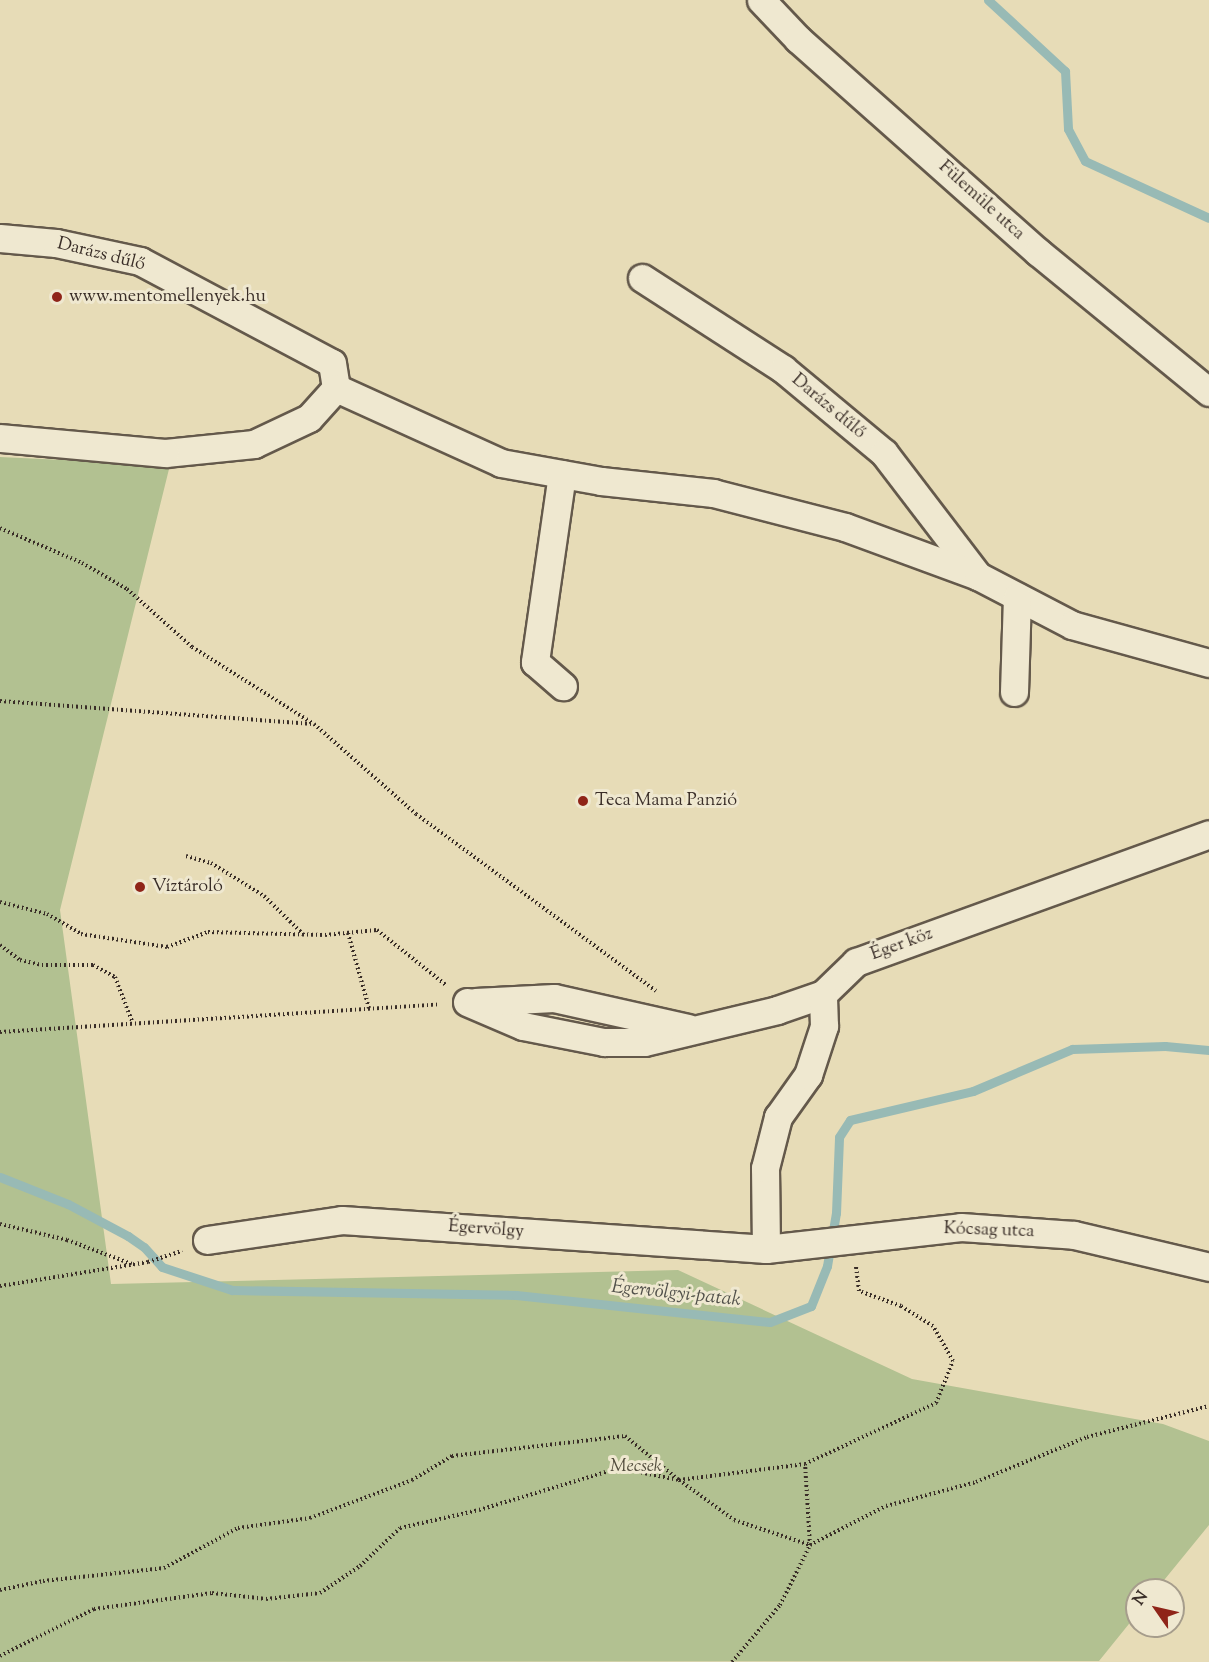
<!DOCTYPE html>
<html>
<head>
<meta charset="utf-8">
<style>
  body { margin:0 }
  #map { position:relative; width:1209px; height:1662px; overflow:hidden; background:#e7dcb7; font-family:"Sorts Mill Goudy",serif }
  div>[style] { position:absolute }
  .green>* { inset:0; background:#b2c191 }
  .stream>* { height:9px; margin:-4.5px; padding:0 4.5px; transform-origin:4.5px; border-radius:4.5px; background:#98bab5 }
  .path>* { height:4px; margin-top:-2px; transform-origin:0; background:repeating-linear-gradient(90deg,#392d27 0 1.5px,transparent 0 4.5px) }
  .roads { filter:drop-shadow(2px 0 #64594b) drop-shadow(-2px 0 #64594b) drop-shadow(0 2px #64594b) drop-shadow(0 -2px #64594b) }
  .street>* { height:27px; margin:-13.5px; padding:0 13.5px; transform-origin:13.5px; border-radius:13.5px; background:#efe8d0 }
  .dots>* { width:16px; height:16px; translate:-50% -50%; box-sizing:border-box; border:3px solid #efe8d0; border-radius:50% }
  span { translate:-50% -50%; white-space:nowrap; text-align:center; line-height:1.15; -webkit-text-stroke:6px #efe8d0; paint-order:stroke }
  .street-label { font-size:18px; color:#392d27 }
  .poi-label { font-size:18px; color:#392d27 }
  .left { translate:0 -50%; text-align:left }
  .park-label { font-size:18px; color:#514b3c; font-style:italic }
  .water-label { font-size:20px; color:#51504a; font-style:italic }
  .north { position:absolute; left:1125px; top:1578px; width:60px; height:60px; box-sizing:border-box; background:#efe8d0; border:2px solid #a69d8c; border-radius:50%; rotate:304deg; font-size:16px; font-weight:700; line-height:24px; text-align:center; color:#392d27 }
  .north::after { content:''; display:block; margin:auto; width:21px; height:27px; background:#8f2418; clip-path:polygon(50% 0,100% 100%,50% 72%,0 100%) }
</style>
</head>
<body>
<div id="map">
  <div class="green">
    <i style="clip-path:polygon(0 457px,170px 465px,60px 910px,111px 1284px,678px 1270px,912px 1379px,1163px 1424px,1209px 1441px,1209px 1525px,1156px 1590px,1137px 1590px,1137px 1614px,1099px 1661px,0 1662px)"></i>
  </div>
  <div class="stream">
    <i style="left:988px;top:0;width:105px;rotate:42.7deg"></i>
    <i style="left:1065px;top:71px;width:58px;rotate:87deg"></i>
    <i style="left:1068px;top:129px;width:36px;rotate:62deg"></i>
    <i style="left:1085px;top:161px;width:136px;rotate:24.7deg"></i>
    <i style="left:0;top:1177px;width:73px;rotate:21.7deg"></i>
    <i style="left:68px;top:1204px;width:68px;rotate:28.1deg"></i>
    <i style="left:128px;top:1236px;width:19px;rotate:35deg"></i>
    <i style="left:144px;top:1247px;width:27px;rotate:48deg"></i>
    <i style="left:162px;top:1267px;width:74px;rotate:18.2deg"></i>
    <i style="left:232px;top:1290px;width:284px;rotate:1deg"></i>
    <i style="left:516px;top:1295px;width:255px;rotate:6.1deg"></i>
    <i style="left:770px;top:1322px;width:44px;rotate:-21.3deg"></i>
    <i style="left:811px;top:1306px;width:43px;rotate:-68.2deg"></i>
    <i style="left:827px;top:1266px;width:54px;rotate:-80.4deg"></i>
    <i style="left:836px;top:1213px;width:76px;rotate:-87.7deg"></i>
    <i style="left:839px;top:1137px;width:20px;rotate:-57deg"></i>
    <i style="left:850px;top:1120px;width:126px;rotate:-13.3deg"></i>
    <i style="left:973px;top:1091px;width:108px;rotate:-23deg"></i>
    <i style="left:1072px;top:1049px;width:93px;rotate:-1.8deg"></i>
    <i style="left:1165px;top:1046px;width:44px;rotate:5.2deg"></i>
  </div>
  <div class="path">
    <i style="left:0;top:528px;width:89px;rotate:23.1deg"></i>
    <i style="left:82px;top:563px;width:52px;rotate:30deg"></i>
    <i style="left:127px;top:589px;width:87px;rotate:41.7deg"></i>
    <i style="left:192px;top:647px;width:144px;rotate:32.3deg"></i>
    <i style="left:314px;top:724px;width:136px;rotate:41.4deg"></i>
    <i style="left:416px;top:814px;width:298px;rotate:36.4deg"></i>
    <i style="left:0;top:701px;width:314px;rotate:4.2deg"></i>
    <i style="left:186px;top:856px;width:26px;rotate:16deg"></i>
    <i style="left:211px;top:863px;width:62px;rotate:31.9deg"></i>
    <i style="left:264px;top:896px;width:56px;rotate:44.3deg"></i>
    <i style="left:0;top:902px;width:49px;rotate:14.3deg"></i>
    <i style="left:47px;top:914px;width:39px;rotate:30deg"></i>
    <i style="left:81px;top:934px;width:87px;rotate:8.6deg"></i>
    <i style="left:167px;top:947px;width:44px;rotate:-20.1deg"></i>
    <i style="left:208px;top:932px;width:117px;rotate:1.5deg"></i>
    <i style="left:325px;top:935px;width:52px;rotate:-5.5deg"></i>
    <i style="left:377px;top:930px;width:88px;rotate:38.6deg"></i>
    <i style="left:348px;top:933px;width:78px;rotate:74.4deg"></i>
    <i style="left:0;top:945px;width:25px;rotate:37deg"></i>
    <i style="left:20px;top:960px;width:23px;rotate:13deg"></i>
    <i style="left:42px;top:965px;width:51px"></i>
    <i style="left:93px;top:965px;width:25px;rotate:29deg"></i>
    <i style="left:115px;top:977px;width:47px;rotate:68.9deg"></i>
    <i style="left:0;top:1032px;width:440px;rotate:-3.6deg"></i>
    <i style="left:0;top:1224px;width:69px;rotate:13.4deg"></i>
    <i style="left:67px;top:1240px;width:69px;rotate:20.3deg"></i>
    <i style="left:0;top:1286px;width:150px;rotate:-9.2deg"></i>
    <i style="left:148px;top:1262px;width:36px;rotate:-18deg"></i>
    <i style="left:0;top:1590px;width:44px;rotate:-11.8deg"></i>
    <i style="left:43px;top:1581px;width:122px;rotate:-6.1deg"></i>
    <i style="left:164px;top:1568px;width:84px;rotate:-28.4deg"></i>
    <i style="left:238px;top:1528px;width:73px;rotate:-7.9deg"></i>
    <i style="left:310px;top:1518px;width:109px;rotate:-20.4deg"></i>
    <i style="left:412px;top:1480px;width:47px;rotate:-31deg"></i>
    <i style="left:452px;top:1456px;width:174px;rotate:-6.6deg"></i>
    <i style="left:625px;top:1436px;width:70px;rotate:39.2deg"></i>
    <i style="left:679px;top:1480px;width:127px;rotate:-7.2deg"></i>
    <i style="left:805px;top:1464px;width:145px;rotate:-25deg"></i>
    <i style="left:936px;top:1403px;width:45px;rotate:-68deg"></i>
    <i style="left:953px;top:1361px;width:40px;rotate:-119.7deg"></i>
    <i style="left:933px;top:1326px;width:38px;rotate:-148deg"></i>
    <i style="left:901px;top:1306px;width:45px;rotate:-160.3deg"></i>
    <i style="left:859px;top:1291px;width:26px;rotate:-97deg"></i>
    <i style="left:0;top:1656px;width:105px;rotate:-26.6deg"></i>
    <i style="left:94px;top:1609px;width:119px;rotate:-7.7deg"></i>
    <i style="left:212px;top:1593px;width:54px;rotate:6.3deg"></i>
    <i style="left:266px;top:1599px;width:54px;rotate:-6.3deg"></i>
    <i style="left:320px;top:1593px;width:48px;rotate:-34deg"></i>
    <i style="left:360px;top:1566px;width:55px;rotate:-43.5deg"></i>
    <i style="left:400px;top:1528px;width:81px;rotate:-12.8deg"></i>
    <i style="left:479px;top:1510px;width:146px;rotate:-16.7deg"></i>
    <i style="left:619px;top:1468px;width:61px;rotate:11.3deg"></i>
    <i style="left:679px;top:1480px;width:68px;rotate:36deg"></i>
    <i style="left:734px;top:1520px;width:80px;rotate:18.2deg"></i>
    <i style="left:810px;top:1545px;width:85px;rotate:-27.2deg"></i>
    <i style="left:886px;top:1506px;width:93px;rotate:-14.9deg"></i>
    <i style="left:976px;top:1482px;width:120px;rotate:-22.1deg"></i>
    <i style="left:1087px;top:1437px;width:126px;rotate:-14.3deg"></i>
    <i style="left:732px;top:1662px;width:75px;rotate:-49.9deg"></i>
    <i style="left:780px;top:1605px;width:67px;rotate:-63.4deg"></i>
    <i style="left:810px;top:1545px;width:81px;rotate:-93.5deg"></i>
  </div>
  <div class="roads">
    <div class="street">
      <i style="left:761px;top:0;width:54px;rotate:46.5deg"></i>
      <i style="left:798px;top:39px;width:321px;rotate:41.6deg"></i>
      <i style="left:1038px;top:252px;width:221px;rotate:39.3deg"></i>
      <i style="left:0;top:238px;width:56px;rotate:5.1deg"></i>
      <i style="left:56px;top:243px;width:86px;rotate:12.1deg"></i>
      <i style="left:140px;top:261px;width:217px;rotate:28deg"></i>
      <i style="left:332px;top:363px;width:25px;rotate:81deg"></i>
      <i style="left:336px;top:388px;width:40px;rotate:132deg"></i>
      <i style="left:309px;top:418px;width:61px;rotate:154.7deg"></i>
      <i style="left:254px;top:444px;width:89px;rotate:174.2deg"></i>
      <i style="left:165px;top:453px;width:166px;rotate:-174.8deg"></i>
      <i style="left:642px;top:278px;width:168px;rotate:32.8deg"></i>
      <i style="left:783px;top:369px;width:131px;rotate:39.7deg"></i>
      <i style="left:884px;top:453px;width:155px;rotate:52.6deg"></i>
      <i style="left:336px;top:388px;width:181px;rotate:24.4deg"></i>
      <i style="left:501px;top:463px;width:102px;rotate:10.2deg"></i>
      <i style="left:601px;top:481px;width:113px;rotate:6.1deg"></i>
      <i style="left:713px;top:493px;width:136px;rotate:14.4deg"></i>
      <i style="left:845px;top:527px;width:142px;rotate:20.2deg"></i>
      <i style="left:978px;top:576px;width:106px;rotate:27.5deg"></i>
      <i style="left:1072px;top:625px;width:142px;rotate:15.5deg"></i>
      <i style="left:562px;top:474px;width:190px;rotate:98.2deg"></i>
      <i style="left:535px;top:662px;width:37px;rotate:41deg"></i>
      <i style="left:1014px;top:692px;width:95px;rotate:-88.2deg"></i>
      <i style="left:467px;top:1002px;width:61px;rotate:23.2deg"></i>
      <i style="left:523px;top:1026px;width:83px;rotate:11.2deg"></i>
      <i style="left:604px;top:1042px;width:40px"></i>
      <i style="left:644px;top:1042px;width:137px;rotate:-13.5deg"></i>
      <i style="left:777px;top:1010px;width:49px;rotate:-19.2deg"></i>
      <i style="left:823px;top:994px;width:46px;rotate:-44.1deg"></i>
      <i style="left:856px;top:962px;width:375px;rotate:-19.9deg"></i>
      <i style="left:475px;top:1002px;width:79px;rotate:-2.9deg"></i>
      <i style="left:554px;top:998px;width:137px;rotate:12.6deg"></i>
      <i style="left:207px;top:1240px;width:136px;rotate:-8.4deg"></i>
      <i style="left:342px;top:1220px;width:425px;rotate:3.9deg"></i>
      <i style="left:766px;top:1249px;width:196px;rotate:-6.4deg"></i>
      <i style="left:961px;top:1227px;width:113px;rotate:4deg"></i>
      <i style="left:1074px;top:1235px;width:139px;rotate:13.3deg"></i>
      <i style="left:766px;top:1249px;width:81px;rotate:-90.7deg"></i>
      <i style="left:765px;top:1168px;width:53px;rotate:-75.7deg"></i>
      <i style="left:778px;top:1117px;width:52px;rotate:-54.5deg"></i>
      <i style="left:808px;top:1075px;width:52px;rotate:-71.9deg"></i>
      <i style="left:824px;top:1026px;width:32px;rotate:-92deg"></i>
    </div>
  </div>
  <div class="dots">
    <i style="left:57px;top:297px;background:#8f2418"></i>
    <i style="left:583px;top:801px;background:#8f2418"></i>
    <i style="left:140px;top:887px;background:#8f2418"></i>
  </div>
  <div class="street-label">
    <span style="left:981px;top:201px;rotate:42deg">Fülemüle utca</span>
    <span style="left:101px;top:255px;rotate:14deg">Darázs dűlő</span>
    <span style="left:828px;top:407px;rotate:40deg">Darázs dűlő</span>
    <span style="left:902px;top:945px;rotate:-20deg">Éger köz</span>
    <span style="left:486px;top:1230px;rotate:4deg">Égervölgy</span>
    <span style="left:989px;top:1231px;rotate:2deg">Kócsag utca</span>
  </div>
  <div class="poi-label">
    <span class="left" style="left:69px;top:297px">www.mentomellenyek.hu</span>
    <span class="left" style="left:595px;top:801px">Teca Mama Panzió</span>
    <span class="left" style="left:152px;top:887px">Víztároló</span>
  </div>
  <div class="park-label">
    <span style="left:636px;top:1467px">Mecsek</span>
  </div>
  <div class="water-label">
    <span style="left:676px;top:1294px;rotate:6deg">Égervölgyi-patak</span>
  </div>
  <div class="north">N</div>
</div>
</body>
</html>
